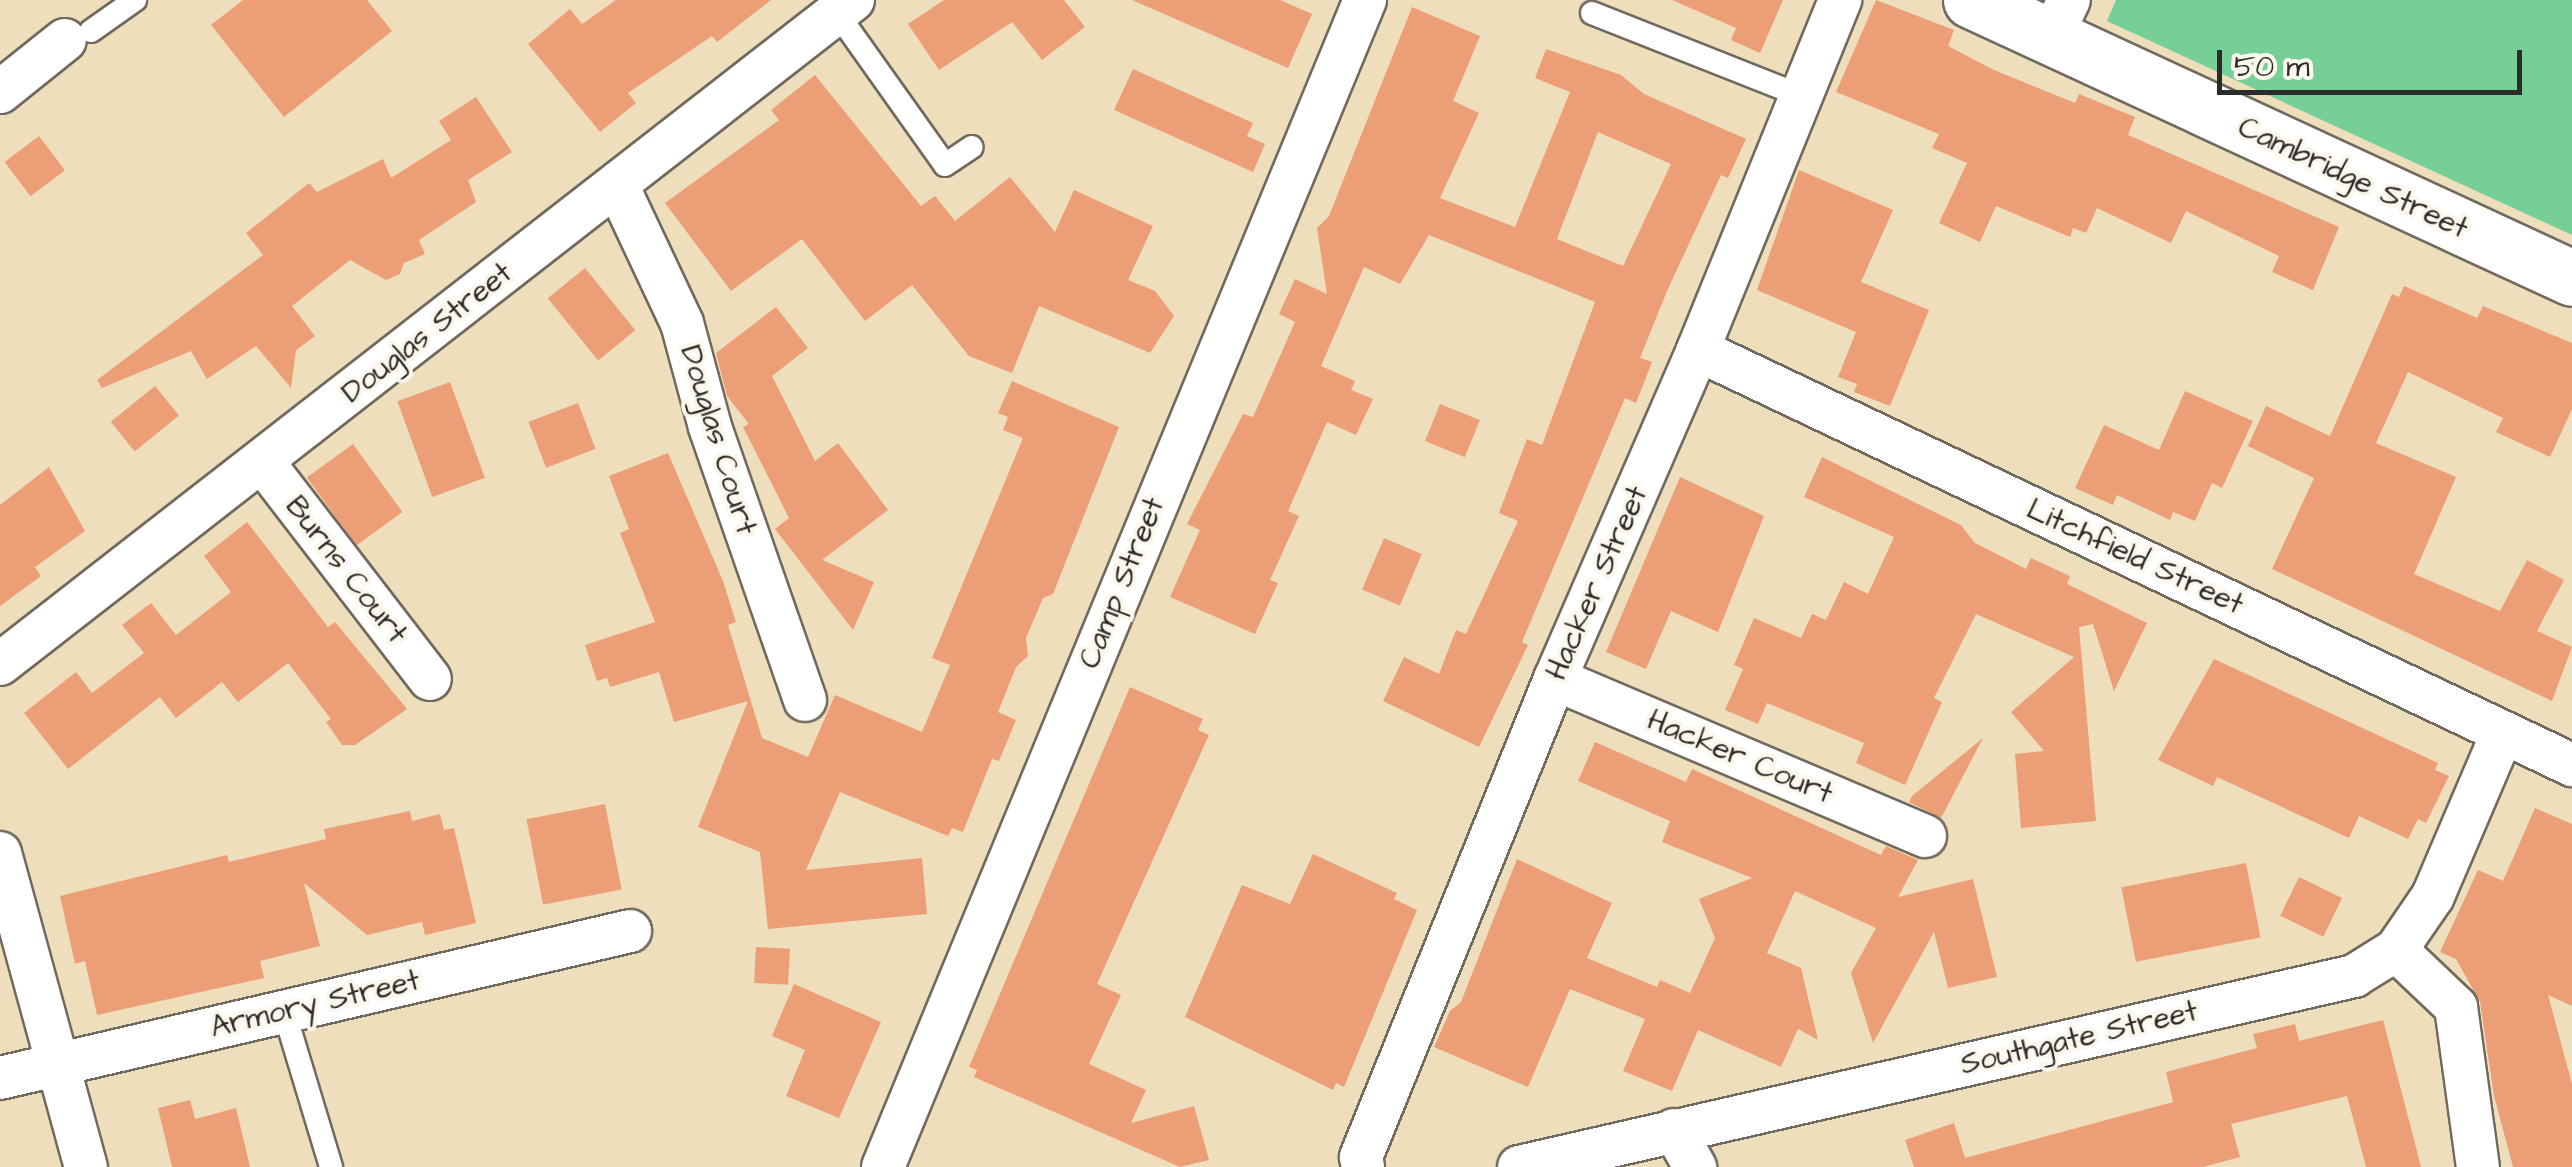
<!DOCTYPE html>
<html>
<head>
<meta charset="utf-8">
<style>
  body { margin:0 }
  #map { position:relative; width:2572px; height:1167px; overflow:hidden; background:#efdebc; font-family:"Architects Daughter",sans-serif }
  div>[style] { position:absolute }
  .green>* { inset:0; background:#75cf96 }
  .building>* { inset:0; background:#ec9e77; transform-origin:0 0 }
  .roads { filter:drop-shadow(2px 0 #706a5e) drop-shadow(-2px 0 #706a5e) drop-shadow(0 2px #706a5e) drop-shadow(0 -2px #706a5e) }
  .lane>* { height:22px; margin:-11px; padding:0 11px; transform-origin:11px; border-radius:11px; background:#fff }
  .street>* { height:42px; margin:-21px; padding:0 21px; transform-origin:21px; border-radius:21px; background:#fff }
  .primary>* { height:55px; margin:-27.5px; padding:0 27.5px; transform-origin:27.5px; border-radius:27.5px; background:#fff }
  span { translate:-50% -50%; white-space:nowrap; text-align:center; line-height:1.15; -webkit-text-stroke:8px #fbf7ec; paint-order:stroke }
  .street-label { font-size:30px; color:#2b2b2b }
  .scale { position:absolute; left:2217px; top:50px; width:305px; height:45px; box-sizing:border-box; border:5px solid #2b2b2b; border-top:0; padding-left:12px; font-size:30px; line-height:35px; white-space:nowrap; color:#2b2b2b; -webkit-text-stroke:8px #fbf7ec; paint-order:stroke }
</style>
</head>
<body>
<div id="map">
  <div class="green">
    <i style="clip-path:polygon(2116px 0,2572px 0,2572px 235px,2107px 21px)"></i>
  </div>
  <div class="building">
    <i style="clip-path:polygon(243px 0,367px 0,392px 31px,284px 117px,211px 25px)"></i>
    <i style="clip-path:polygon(616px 0,771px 0,717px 42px,712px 36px,628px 93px,636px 103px,600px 132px,528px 44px,570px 9px,582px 24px)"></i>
    <i style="clip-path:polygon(944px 0,1064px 0,1085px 27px,1042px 60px,1012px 22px,939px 70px,908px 24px)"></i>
    <i style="clip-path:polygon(1132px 0,1280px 0,1312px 14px,1288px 68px)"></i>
    <i style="clip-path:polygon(1672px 0,1783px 0,1760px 53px,1731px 40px,1736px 28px)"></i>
    <i style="clip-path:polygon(1876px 0,1954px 30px,1948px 46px,1994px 70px,2075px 103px,2079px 94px,2135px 117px,2128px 135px,2339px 227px,2313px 290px,2272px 272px,2279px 256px,2186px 211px,2171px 243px,2097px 208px,2086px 233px,2073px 228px,2070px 237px,1996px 206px,1980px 242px,1939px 223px,1967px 163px,1932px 148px,1939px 134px,1836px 92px)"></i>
    <i style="clip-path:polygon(evenodd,1412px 7px,1480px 36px,1453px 101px,1479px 113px,1440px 198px,1515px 227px,1570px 92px,1535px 78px,1546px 49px,1621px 75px,1644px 94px,1746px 139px,1728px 178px,1721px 175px,1667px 291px,1640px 358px,1652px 362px,1636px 403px,1625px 398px,1522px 642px,1528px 645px,1479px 747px,1383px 701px,1404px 657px,1439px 674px,1456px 630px,1466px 634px,1518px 521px,1499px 513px,1527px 439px,1542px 445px,1595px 302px,1429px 235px,1400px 284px,1364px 267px,1321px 366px,1355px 381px,1351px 390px,1373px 399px,1356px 435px,1327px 422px,1288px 511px,1299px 516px,1270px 580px,1278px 583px,1255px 634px,1170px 597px,1200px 530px,1187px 524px,1243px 414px,1253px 417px,1295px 322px,1279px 314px,1295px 279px,1327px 294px,1317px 228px,1329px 216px,1412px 7px,1598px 132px,1671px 164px,1623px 266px,1557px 239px,1598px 132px)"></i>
    <i style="clip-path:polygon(1133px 69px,1253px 123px,1247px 136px,1265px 144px,1253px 172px,1114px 110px)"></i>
    <i style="clip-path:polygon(815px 75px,921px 206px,935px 196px,955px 221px,1010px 177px,1055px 232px,1074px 190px,1153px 226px,1128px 280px,1155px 291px,1174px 316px,1150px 353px,1039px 306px,1012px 373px,969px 356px,912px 285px,865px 321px,802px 239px,731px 291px,665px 203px,779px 120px,771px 110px)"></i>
    <i style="clip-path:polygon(476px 97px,512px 152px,468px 180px,476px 202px,419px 240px,425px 254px,404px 263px,400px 274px,386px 280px,350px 260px,292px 306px,315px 336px,296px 350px,291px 388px,256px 346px,207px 379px,191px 351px,102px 388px,97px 380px,263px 255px,246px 233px,309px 183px,317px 192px,383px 159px,391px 178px,451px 140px,439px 121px)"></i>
    <i style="left:39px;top:136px;width:43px;height:43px;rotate:53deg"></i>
    <i style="clip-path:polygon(1799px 170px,1893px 210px,1861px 282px,1929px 310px,1890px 406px,1854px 392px,1857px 384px,1838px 377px,1856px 332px,1757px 290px)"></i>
    <i style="left:585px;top:268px;width:80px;height:48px;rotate:51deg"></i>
    <i style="clip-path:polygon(2404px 286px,2477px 318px,2483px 306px,2572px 343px,2572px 409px,2550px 457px,2496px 432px,2503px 418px,2408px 372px,2376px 443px,2456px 477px,2414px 574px,2500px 611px,2527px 560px,2564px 580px,2537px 631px,2572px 647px,2552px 701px,2272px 569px,2314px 478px,2248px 446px,2266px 406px,2330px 436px,2392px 294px,2399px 297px)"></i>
    <i style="clip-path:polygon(776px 307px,808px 348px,772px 376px,815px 461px,838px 443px,888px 510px,822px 560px,874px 582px,853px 630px,775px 529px,789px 518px,743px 427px,749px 424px,727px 396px,716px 353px)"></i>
    <i style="clip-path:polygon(1012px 381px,1119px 427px,1053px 594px,1043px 598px,1026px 638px,1028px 656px,1016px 667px,998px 712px,1016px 720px,999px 761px,992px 759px,963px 832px,952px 828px,948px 836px,840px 792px,806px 870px,922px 858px,927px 914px,768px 929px,760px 852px,698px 827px,748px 701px,674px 722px,659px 672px,610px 687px,607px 678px,597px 681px,585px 645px,655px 622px,620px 533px,629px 529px,609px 476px,668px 453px,723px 581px,736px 622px,728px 625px,762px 738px,808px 757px,835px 695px,922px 732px,950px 665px,932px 658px,1023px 438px,1003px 430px,1008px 417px,998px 413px)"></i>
    <i style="left:450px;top:382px;width:102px;height:56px;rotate:70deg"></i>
    <i style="left:155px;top:386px;width:38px;height:57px;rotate:51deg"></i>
    <i style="clip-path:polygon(2185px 391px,2253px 421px,2222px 488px,2212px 483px,2195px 521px,2173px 512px,2170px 520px,2117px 495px,2113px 505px,2075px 488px,2104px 425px,2159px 450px)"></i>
    <i style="left:578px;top:403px;width:49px;height:53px;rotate:69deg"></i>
    <i style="left:1440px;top:404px;width:43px;height:40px;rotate:22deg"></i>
    <i style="left:353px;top:444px;width:84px;height:57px;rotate:54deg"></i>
    <i style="clip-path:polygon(1822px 457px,1961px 525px,1975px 543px,2026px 569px,2031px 558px,2070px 576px,2067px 584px,2147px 623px,2114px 691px,2093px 624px,2079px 627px,2096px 821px,2021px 828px,2015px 754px,2044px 751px,2011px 712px,2074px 657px,1976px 614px,1934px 698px,1942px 702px,1905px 785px,1856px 763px,1864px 743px,1767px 703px,1758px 724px,1725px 710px,1743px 669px,1734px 665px,1754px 618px,1801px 638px,1812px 614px,1826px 620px,1844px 582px,1868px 594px,1894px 537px,1804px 497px)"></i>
    <i style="clip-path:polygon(49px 467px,85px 531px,35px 567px,41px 576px,0 606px,0 505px)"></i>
    <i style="clip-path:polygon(1680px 477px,1764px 516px,1718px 632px,1671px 611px,1646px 669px,1606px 652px)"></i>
    <i style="clip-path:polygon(247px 522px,328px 627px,335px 622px,407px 709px,355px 745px,342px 745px,326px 722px,331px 719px,288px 663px,238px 702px,222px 682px,176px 718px,160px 697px,68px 769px,24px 713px,76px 672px,92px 693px,144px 653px,122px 625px,151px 603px,176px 635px,231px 592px,204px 556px)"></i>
    <i style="left:1384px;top:538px;width:41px;height:56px;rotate:23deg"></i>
    <i style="clip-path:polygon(2214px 659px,2438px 763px,2435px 770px,2449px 776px,2426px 823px,2418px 819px,2408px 839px,2359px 816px,2349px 838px,2217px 777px,2213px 786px,2158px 760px)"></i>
    <i style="clip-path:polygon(1130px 687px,1203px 719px,1198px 730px,1209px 735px,1097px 984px,1121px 995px,1089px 1064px,1146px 1090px,1131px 1123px,1194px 1106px,1209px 1160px,1180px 1167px,974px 1077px,977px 1070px,969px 1067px)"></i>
    <i style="clip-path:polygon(1983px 738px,1941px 818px,1909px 802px,1912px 796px)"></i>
    <i style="clip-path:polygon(1595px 742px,1686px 782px,1692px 769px,1881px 855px,1886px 846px,1918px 860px,1898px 897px,1973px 879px,1997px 977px,1948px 988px,1934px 932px,1873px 1043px,1851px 973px,1876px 928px,1795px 891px,1767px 953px,1801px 968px,1818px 1040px,1798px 1029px,1781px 1067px,1698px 1030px,1672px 1091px,1623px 1071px,1645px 1019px,1570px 989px,1528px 1087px,1434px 1047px,1450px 1011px,1461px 1002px,1517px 859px,1612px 903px,1587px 958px,1657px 987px,1660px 980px,1690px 993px,1715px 938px,1699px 899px,1752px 878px,1662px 842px,1670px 821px,1578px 781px)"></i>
    <i style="left:605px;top:804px;width:87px;height:80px;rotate:79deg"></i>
    <i style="clip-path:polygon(2535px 808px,2572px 824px,2572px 1006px,2548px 995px,2572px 1084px,2572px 1167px,2513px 1167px,2494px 1096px,2480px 1002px,2456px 959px,2440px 952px,2478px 870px,2503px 881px)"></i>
    <i style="clip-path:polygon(410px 811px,412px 821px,440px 814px,444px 830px,454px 828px,476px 923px,425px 935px,422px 922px,367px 935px,304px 883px,320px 946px,260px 961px,264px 978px,97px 1015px,85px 961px,75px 964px,60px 896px,227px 855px,229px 862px,326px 839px,324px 829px)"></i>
    <i style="clip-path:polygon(1313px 854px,1397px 893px,1394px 899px,1417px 910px,1344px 1087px,1336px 1083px,1333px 1090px,1185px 1017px,1242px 885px,1290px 904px)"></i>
    <i style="left:2246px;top:863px;width:76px;height:127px;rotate:79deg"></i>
    <i style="left:2299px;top:877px;width:48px;height:43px;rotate:26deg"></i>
    <i style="left:756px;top:947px;width:34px;height:36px;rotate:3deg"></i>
    <i style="clip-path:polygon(794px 984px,881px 1022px,839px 1118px,786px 1096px,805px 1050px,772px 1036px)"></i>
    <i style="clip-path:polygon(2383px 1020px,2421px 1167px,2366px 1167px,2347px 1096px,2231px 1124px,2240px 1157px,2203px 1167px,1914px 1167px,1905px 1140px,1954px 1123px,1965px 1158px,2173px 1102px,2166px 1072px,2257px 1048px,2253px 1034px,2295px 1024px,2299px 1041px)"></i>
    <i style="clip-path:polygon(190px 1100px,195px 1119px,236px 1108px,250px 1167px,172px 1167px,158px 1108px)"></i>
  </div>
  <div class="roads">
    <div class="lane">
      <i style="left:837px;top:13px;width:186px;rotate:54.6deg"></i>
      <i style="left:945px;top:165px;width:32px;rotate:-34deg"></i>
      <i style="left:1592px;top:13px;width:223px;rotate:21.6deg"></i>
      <i style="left:91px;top:31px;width:54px;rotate:-35.2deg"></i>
      <i style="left:284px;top:1011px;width:163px;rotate:73.2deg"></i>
    </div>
    <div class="street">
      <i style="left:2051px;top:37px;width:41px;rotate:-64.1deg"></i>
      <i style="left:0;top:92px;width:83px;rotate:-38.7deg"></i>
      <i style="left:617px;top:185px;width:153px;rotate:64.8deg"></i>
      <i style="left:682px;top:323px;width:108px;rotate:74.9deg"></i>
      <i style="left:710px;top:427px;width:289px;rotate:70.8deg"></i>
      <i style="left:1698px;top:350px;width:968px;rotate:25.4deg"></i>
      <i style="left:262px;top:461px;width:275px;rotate:52.4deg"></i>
      <i style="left:0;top:664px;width:1081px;rotate:-37.9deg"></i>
      <i style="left:1555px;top:679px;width:402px;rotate:23deg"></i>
      <i style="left:0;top:853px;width:326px;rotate:74.7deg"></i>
      <i style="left:2396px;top:950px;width:83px;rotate:43.5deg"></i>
      <i style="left:2456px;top:1007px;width:162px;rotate:82.2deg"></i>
      <i style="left:0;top:1078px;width:647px;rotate:-13.13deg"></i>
      <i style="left:1674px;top:1130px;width:43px;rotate:60.4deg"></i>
      <i style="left:883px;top:1167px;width:1263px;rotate:-67.56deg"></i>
      <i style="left:1363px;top:1167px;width:10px;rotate:-101deg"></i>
      <i style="left:1361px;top:1157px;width:516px;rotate:-67.91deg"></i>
      <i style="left:1555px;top:679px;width:359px;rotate:-66.5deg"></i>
      <i style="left:1698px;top:350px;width:378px;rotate:-67.9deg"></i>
      <i style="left:1519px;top:1167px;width:857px;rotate:-12.88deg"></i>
      <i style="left:2354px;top:976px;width:49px;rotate:-31.8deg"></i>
      <i style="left:2396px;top:950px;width:65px;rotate:-55.6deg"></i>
      <i style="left:2433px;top:896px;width:178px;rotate:-66.9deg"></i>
    </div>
    <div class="primary">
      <i style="left:1971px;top:0;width:662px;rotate:24.82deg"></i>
    </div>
  </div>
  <div class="street-label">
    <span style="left:2353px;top:178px;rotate:25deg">Cambridge Street</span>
    <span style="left:427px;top:333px;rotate:-38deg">Douglas Street</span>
    <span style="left:718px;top:440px;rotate:73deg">Douglas Court</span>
    <span style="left:2135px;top:557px;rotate:25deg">Litchfield Street</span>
    <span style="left:346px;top:570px;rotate:52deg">Burns Court</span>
    <span style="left:1122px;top:583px;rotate:-68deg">Camp Street</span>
    <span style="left:1597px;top:583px;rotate:-66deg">Hacker Street</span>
    <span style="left:1740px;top:757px;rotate:23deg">Hacker Court</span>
    <span style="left:315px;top:1004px;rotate:-13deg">Armory Street</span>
    <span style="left:2079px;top:1038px;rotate:-13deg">Southgate Street</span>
  </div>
  <div class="scale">50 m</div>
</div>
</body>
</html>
